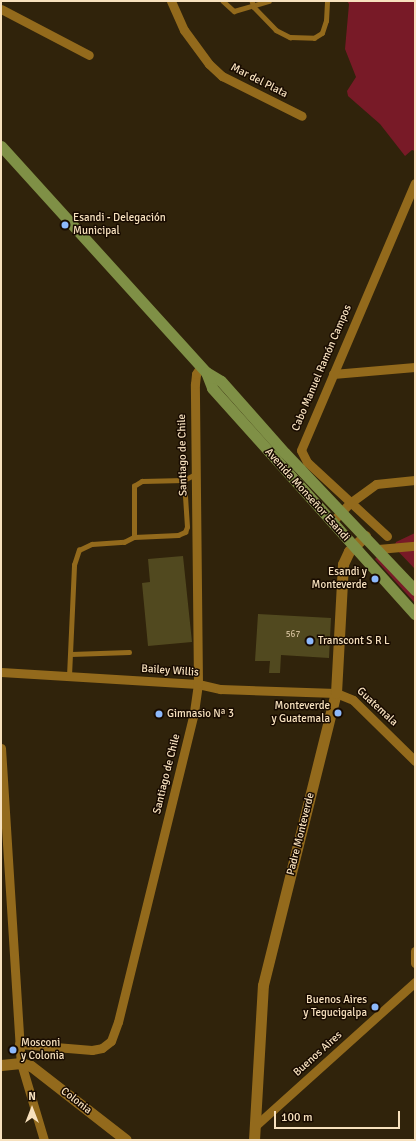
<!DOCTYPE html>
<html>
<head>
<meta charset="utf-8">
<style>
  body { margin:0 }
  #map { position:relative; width:416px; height:1141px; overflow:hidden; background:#30230b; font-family:Signika,sans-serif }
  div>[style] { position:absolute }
  .green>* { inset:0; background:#781a27 }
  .building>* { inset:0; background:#51491f }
  .service>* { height:4.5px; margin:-2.25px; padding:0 2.25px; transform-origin:2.25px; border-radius:2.25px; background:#936a1c }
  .minor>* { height:9px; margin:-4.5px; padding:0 4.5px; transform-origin:4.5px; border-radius:4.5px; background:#936a1c }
  .tertiary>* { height:11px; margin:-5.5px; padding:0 5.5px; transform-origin:5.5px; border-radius:5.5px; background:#936a1c }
  .primary>* { height:11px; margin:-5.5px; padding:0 5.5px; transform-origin:5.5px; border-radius:5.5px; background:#7f9046 }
  .dots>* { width:11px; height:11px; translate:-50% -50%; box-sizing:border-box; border:2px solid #180b00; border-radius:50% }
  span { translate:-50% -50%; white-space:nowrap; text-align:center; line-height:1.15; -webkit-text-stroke:3px #180b00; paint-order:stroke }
  .number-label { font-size:9px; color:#cebb96 }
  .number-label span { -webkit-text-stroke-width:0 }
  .street-label { font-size:11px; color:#f7e1be }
  .poi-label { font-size:11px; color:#f7e1be }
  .left { translate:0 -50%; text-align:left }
  .right { translate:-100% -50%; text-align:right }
  .frame { position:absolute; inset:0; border:2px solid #f7e1be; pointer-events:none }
  .north { position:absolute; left:12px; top:1089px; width:40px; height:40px; -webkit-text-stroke:3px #180b00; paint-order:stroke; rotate:0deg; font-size:11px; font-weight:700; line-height:16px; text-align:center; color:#f7e1be }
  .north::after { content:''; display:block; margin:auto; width:14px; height:18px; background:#f7e1be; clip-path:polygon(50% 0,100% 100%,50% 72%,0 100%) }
  .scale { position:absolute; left:274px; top:1111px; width:126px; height:18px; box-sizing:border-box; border:2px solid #f7e1be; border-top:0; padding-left:5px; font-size:12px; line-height:14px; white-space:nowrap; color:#f7e1be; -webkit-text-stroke:3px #180b00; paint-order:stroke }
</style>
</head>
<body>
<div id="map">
  <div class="green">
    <i style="clip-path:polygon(347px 1px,415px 1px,415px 151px,412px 150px,405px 156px,380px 124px,348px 96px,347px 91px,356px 77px,345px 49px,349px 4px)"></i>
    <i style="clip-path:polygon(415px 533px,415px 569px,394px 547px,396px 542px)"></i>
    <i style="clip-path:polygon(379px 555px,415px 596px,415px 603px,375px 559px)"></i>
  </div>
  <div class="building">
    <i style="clip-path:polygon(183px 556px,192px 642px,148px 646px,142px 583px,150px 582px,148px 559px)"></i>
    <i style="clip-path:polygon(258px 614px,331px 618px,329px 658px,281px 655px,280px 673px,269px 673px,270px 661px,255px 661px)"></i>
  </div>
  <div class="service">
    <i style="left:223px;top:1px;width:15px;rotate:42deg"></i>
    <i style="left:234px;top:11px;width:36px;rotate:-16deg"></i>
    <i style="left:252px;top:1px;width:6px;rotate:72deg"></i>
    <i style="left:254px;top:7px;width:32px;rotate:46deg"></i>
    <i style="left:276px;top:30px;width:16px;rotate:27deg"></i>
    <i style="left:290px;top:37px;width:24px;rotate:2deg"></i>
    <i style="left:314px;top:38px;width:9px;rotate:-32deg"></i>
    <i style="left:322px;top:33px;width:13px;rotate:-72deg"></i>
    <i style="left:326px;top:21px;width:20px;rotate:-87deg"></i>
    <i style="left:134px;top:537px;width:51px;rotate:-90deg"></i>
    <i style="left:134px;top:486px;width:9px;rotate:-32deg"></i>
    <i style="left:142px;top:481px;width:42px;rotate:-1.4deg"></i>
    <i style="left:184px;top:480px;width:13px;rotate:-27deg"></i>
    <i style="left:71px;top:654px;width:58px;rotate:-2deg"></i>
    <i style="left:69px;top:676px;width:111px;rotate:-87.4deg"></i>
    <i style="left:74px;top:565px;width:16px;rotate:-72deg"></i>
    <i style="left:79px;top:550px;width:14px;rotate:-25deg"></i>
    <i style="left:92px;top:544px;width:32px;rotate:-4deg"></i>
    <i style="left:124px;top:542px;width:11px;rotate:-27deg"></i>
    <i style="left:134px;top:537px;width:44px;rotate:-2.6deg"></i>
    <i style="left:178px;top:535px;width:8px;rotate:-23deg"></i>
    <i style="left:185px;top:532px;width:5px;rotate:-68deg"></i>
    <i style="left:187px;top:527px;width:47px;rotate:-93.7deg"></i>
  </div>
  <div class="minor">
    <i style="left:171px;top:1px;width:32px;rotate:66deg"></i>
    <i style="left:184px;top:30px;width:42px;rotate:53.7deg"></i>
    <i style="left:209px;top:64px;width:18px;rotate:43deg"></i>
    <i style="left:222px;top:76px;width:89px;rotate:26.6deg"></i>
    <i style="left:1px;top:9px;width:99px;rotate:27.6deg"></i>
    <i style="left:333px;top:374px;width:82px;rotate:-4.9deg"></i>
    <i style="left:332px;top:522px;width:26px;rotate:-47deg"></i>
    <i style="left:350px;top:503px;width:32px;rotate:-36deg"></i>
    <i style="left:376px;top:484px;width:39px;rotate:-6deg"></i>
    <i style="left:387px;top:536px;width:109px;rotate:-137.2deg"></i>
    <i style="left:307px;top:462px;width:13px;rotate:-117deg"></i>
    <i style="left:301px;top:450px;width:290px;rotate:-66.9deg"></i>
    <i style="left:378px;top:549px;width:37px;rotate:-5deg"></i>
    <i style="left:1px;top:672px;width:197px;rotate:3.5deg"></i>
    <i style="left:198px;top:684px;width:23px;rotate:13deg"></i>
    <i style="left:220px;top:689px;width:116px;rotate:2deg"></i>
    <i style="left:336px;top:693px;width:18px;rotate:22deg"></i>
    <i style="left:353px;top:700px;width:87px;rotate:44.5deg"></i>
    <i style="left:1px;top:748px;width:316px;rotate:86.4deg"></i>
    <i style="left:21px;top:1063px;width:80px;rotate:73.4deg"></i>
    <i style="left:415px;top:951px;width:12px;rotate:90deg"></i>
    <i style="left:19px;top:1044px;width:73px;rotate:4.7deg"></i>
    <i style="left:92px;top:1050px;width:10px;rotate:-11deg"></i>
    <i style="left:102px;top:1048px;width:11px;rotate:-38deg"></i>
    <i style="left:111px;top:1041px;width:20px;rotate:-70deg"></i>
    <i style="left:118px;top:1022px;width:319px;rotate:-76.2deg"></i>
    <i style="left:194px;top:712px;width:28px;rotate:-82deg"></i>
    <i style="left:198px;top:684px;width:300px;rotate:-90.6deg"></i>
    <i style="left:195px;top:384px;width:10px;rotate:-84deg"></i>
    <i style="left:196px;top:374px;width:9px;rotate:-58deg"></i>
    <i style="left:254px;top:1127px;width:217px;rotate:-42deg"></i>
  </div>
  <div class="tertiary">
    <i style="left:1px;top:1065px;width:20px;rotate:-6deg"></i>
    <i style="left:21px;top:1063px;width:10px;rotate:17deg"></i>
    <i style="left:31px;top:1066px;width:120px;rotate:37.9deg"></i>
    <i style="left:254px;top:1140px;width:155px;rotate:-86.7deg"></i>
    <i style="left:263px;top:985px;width:301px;rotate:-76deg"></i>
    <i style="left:336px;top:693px;width:129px;rotate:-86.9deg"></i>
    <i style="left:343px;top:564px;width:14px;rotate:-65deg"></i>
    <i style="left:349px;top:551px;width:22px;rotate:-43deg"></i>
  </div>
  <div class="primary">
    <i style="left:1px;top:146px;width:305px;rotate:47.8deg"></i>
    <i style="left:206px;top:372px;width:17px;rotate:31deg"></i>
    <i style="left:221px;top:381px;width:96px;rotate:48.4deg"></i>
    <i style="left:285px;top:453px;width:189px;rotate:46.5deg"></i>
    <i style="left:206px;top:372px;width:17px;rotate:69deg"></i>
    <i style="left:212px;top:388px;width:304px;rotate:48.1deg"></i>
  </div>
  <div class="dots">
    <i style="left:65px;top:225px;background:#8db9fc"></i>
    <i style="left:375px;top:579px;background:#8db9fc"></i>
    <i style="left:310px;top:641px;background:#8db9fc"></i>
    <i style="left:338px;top:713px;background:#8db9fc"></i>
    <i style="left:159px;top:714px;background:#8db9fc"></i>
    <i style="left:375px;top:1007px;background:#8db9fc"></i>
    <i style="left:13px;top:1050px;background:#8db9fc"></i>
  </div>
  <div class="number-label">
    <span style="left:293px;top:635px">567</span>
  </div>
  <div class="street-label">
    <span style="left:259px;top:81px;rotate:27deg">Mar del Plata</span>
    <span style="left:322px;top:368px;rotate:-67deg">Cabo Manuel Ramón Campos</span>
    <span style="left:183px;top:455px;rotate:-91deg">Santiago de Chile</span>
    <span style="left:307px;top:495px;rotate:48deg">Avenida Monseñor Esandi</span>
    <span style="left:170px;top:671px;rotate:4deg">Bailey Willis</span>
    <span style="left:377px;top:707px;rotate:43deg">Guatemala</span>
    <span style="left:167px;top:774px;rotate:-76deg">Santiago de Chile</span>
    <span style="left:301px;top:834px;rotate:-76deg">Padre Monteverde</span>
    <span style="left:318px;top:1054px;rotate:-42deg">Buenos Aires</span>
    <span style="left:76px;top:1101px;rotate:38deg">Colonia</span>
  </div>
  <div class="poi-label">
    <span class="left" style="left:73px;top:225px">Esandi - Delegación<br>Municipal</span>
    <span class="right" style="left:367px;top:579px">Esandi y<br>Monteverde</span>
    <span class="left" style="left:318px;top:641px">Transcont S R L</span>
    <span class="right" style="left:330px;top:713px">Monteverde<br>y Guatemala</span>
    <span class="left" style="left:167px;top:714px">Gimnasio Nª 3</span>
    <span class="right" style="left:367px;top:1007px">Buenos Aires<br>y Tegucigalpa</span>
    <span class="left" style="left:21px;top:1050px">Mosconi<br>y Colonia</span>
  </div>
  <div class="frame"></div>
  <div class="north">N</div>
  <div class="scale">100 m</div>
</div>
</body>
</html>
